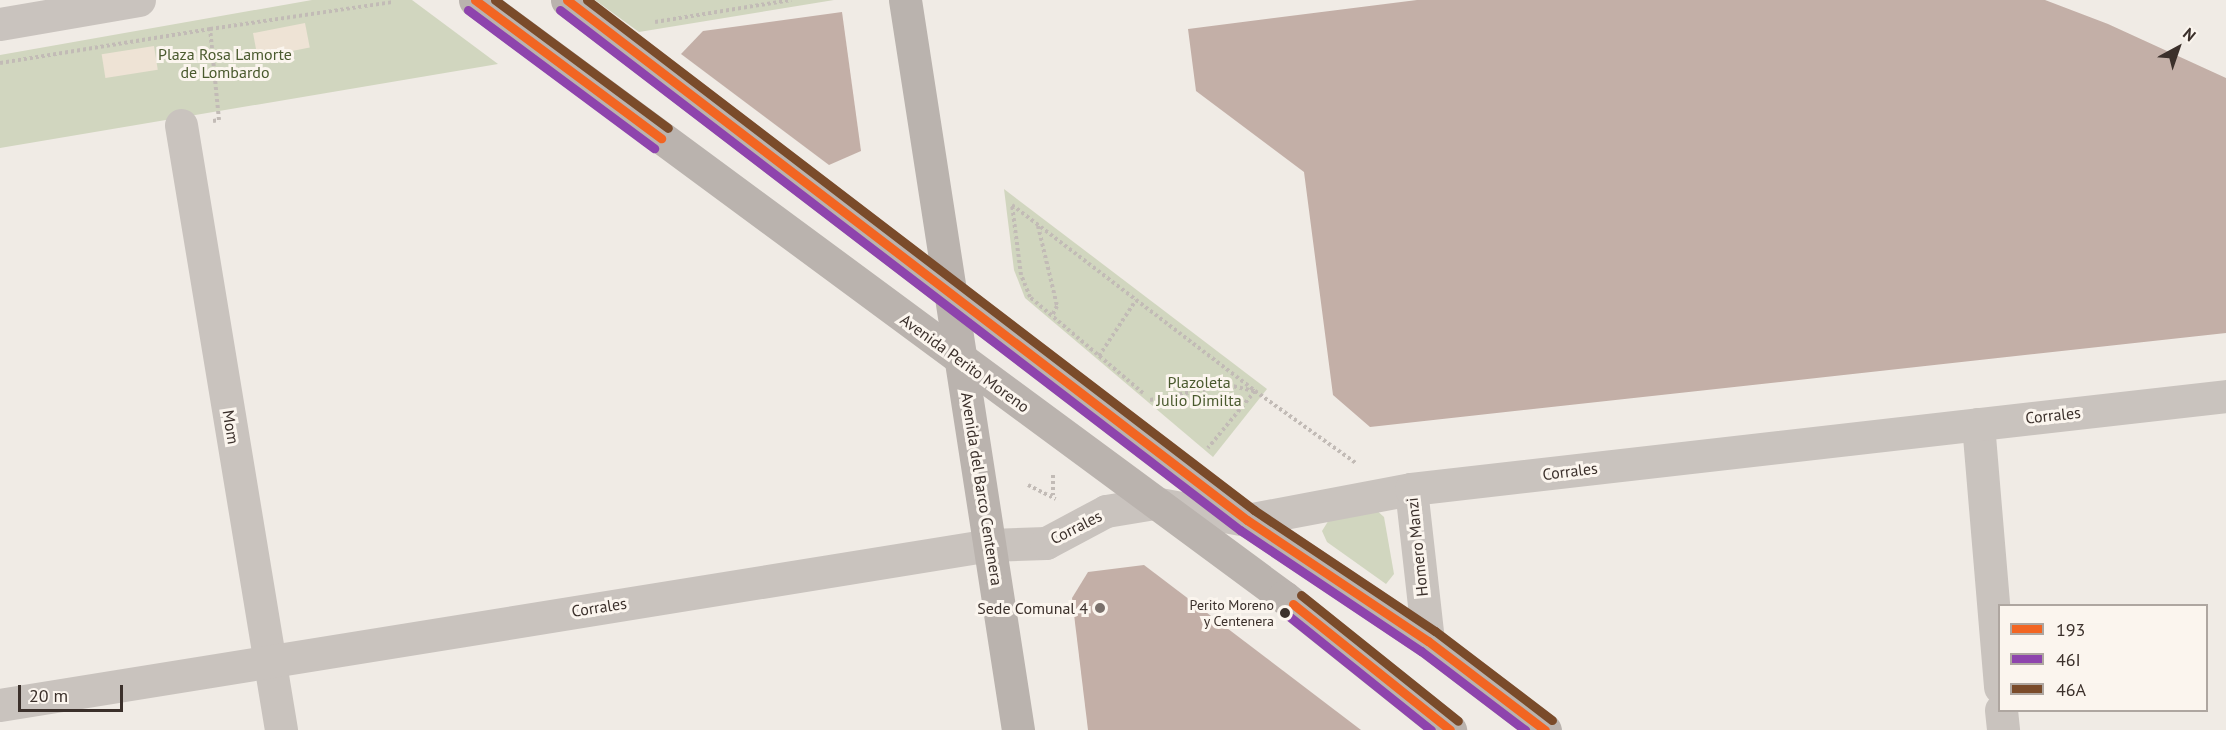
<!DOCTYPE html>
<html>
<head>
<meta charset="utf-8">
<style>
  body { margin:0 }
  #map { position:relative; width:2226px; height:730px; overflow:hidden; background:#f0ebe5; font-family:"PT Sans",sans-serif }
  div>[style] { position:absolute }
  .green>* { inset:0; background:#d1d6bf }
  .plaza>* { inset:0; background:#eee3d5; transform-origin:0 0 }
  .building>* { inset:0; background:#c3afa7 }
  .path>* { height:4px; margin-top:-2px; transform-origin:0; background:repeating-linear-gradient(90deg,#c2bbb6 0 3px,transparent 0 6px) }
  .minor>* { height:33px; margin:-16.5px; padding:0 16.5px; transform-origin:16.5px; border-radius:16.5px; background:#c9c3be }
  .secondary>* { height:33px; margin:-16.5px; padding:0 16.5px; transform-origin:16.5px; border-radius:16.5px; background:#bab3ae }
  .bus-1>* { height:9px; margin:-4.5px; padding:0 4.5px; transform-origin:4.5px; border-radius:4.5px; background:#f26522 }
  .bus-2>* { height:9px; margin:-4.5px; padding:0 4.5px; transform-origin:4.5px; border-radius:4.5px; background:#8e44ad }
  .bus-3>* { height:9px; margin:-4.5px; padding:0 4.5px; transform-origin:4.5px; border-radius:4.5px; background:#7a4b2a }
  .dots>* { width:16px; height:16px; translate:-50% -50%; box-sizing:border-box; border:3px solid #fbf5ee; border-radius:50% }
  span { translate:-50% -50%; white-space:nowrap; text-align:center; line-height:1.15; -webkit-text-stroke:6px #fbf5ee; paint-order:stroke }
  .bus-label { font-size:14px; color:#3b302b }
  .right { translate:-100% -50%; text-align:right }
  .park-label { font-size:16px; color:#4a5a2e }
  .street-label { font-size:16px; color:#3b302b }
  .poi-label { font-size:16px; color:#3b302b }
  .legend { position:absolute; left:1998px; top:604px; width:210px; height:108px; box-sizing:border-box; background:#fbf5ee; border:2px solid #aea6a0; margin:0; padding:8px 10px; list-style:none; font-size:18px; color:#3b302b }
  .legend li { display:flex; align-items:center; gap:12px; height:30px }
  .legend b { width:30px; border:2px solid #aea6a0 }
  .north { position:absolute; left:2148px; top:18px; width:60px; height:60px; -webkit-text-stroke:4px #fbf5ee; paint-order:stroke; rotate:40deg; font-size:16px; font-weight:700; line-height:24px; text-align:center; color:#3b302b }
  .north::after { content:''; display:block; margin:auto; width:21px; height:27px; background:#3b302b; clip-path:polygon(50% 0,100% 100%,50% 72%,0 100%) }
  .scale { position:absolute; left:18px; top:685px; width:105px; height:27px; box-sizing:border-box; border:3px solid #3b302b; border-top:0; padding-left:8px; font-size:18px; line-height:21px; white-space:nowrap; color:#3b302b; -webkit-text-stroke:4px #fbf5ee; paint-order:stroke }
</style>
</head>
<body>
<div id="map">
  <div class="green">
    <i style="clip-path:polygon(312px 0,412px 0,498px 64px,0 148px,0 55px)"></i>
    <i style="clip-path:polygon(595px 0,834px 0,639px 32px)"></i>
    <i style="clip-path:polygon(1004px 189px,1267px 389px,1213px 457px,1025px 298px,1014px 270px)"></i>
    <i style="clip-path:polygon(1374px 508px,1384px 517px,1394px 574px,1386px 584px,1327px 542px,1322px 531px,1332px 515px)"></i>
  </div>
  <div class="plaza">
    <i style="left:305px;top:23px;width:25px;height:53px;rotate:79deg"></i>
    <i style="left:154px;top:46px;width:24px;height:53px;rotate:81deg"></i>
  </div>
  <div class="building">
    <i style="clip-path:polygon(1417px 0,2045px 0,2108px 24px,2226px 78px,2226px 333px,1370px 427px,1333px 395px,1304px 172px,1196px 91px,1188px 29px)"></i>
    <i style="clip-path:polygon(842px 12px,861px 151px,829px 165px,681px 54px,703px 31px)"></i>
    <i style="clip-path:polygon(1144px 565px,1361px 730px,1088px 730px,1072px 598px,1088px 572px)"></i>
  </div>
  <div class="path">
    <i style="left:655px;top:22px;width:138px;rotate:-9.2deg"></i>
    <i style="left:0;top:63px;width:213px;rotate:-9.2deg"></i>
    <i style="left:213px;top:121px;width:6px;rotate:-9deg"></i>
    <i style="left:219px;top:120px;width:91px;rotate:-95.6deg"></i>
    <i style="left:210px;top:29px;width:184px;rotate:-8.4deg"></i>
    <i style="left:1038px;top:226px;width:82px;rotate:76.6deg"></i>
    <i style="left:1057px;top:306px;width:11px;rotate:117deg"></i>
    <i style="left:1099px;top:356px;width:67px;rotate:-56.5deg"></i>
    <i style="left:1143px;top:393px;width:148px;rotate:-139.7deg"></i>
    <i style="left:1030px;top:297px;width:24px;rotate:-112deg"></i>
    <i style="left:1021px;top:275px;width:71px;rotate:-97.3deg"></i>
    <i style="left:1012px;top:205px;width:306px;rotate:37.4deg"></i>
    <i style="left:1255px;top:391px;width:124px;rotate:35.5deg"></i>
    <i style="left:1150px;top:400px;width:79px;rotate:-10.9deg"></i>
    <i style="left:1228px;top:385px;width:28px;rotate:13deg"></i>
    <i style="left:1255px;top:391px;width:74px;rotate:129.5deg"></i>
    <i style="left:1053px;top:475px;width:20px;rotate:90deg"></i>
    <i style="left:1028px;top:485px;width:31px;rotate:27deg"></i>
  </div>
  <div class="minor">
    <i style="left:0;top:24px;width:141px;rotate:-9.8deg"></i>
    <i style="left:181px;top:125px;width:613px;rotate:80.61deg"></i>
    <i style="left:1978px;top:424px;width:264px;rotate:85.2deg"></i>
    <i style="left:1411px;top:489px;width:153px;rotate:83.6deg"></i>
    <i style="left:0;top:705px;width:1003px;rotate:-9.18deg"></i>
    <i style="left:990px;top:545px;width:56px;rotate:-2deg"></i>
    <i style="left:1046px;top:543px;width:68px;rotate:-28.1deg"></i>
    <i style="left:1106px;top:511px;width:49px;rotate:-9.5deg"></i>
    <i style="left:1154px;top:503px;width:95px;rotate:10.4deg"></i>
    <i style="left:1247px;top:520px;width:167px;rotate:-10.7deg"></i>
    <i style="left:1411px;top:489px;width:820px;rotate:-6.51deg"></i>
    <i style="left:2001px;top:710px;width:20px;rotate:84deg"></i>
  </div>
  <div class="secondary">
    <i style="left:475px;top:0;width:1005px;rotate:36.43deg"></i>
    <i style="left:1284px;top:597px;width:213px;rotate:38.7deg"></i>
    <i style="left:567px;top:0;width:856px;rotate:37.41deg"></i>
    <i style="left:1247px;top:520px;width:218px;rotate:33.8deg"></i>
    <i style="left:1428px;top:641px;width:147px;rotate:37.3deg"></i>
    <i style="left:905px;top:0;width:739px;rotate:81.2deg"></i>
  </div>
  <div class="bus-1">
    <i style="left:475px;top:0;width:232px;rotate:36.6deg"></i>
    <i style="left:567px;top:0;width:856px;rotate:37.41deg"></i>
    <i style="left:1247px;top:520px;width:218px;rotate:33.8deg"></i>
    <i style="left:1428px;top:641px;width:147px;rotate:37.3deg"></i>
    <i style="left:1293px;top:604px;width:201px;rotate:38.7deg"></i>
  </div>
  <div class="bus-2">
    <i style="left:468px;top:10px;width:232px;rotate:36.6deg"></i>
    <i style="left:560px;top:10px;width:856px;rotate:37.41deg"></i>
    <i style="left:1240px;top:530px;width:218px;rotate:33.8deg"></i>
    <i style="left:1421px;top:651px;width:131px;rotate:37.2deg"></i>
    <i style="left:1285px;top:613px;width:187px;rotate:38.7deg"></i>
  </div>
  <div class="bus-3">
    <i style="left:495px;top:0;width:215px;rotate:36.5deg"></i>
    <i style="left:587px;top:0;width:840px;rotate:37.4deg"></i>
    <i style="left:1254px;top:510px;width:218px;rotate:33.8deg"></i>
    <i style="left:1435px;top:631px;width:147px;rotate:37.3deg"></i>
    <i style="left:1301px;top:595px;width:201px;rotate:38.7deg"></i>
  </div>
  <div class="dots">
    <i style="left:1100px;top:608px;background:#7a716c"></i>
    <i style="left:1285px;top:613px;background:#3b302b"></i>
  </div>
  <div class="bus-label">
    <span class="right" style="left:1274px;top:613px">Perito Moreno<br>y Centenera</span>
  </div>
  <div class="park-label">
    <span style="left:225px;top:63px">Plaza Rosa Lamorte<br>de Lombardo</span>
    <span style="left:1199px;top:391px">Plazoleta<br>Julio Dimilta</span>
  </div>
  <div class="street-label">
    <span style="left:965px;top:363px;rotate:36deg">Avenida Perito Moreno</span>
    <span style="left:2053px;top:415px;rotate:-6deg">Corrales</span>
    <span style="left:231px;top:427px;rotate:81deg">Mom</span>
    <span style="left:1570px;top:471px;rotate:-7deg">Corrales</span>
    <span style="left:982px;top:489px;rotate:81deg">Avenida del Barco Centenera</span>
    <span style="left:1076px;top:527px;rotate:-27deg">Corrales</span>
    <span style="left:1417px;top:547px;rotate:-96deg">Homero Manzi</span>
    <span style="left:599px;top:607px;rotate:-9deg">Corrales</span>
  </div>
  <div class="poi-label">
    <span class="right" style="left:1088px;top:608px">Sede Comunal 4</span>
  </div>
  <ul class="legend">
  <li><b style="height:8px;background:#f26522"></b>193</li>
  <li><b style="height:8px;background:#8e44ad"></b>46I</li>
  <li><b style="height:8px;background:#7a4b2a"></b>46A</li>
  </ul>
  <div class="north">N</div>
  <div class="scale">20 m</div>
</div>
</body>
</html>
